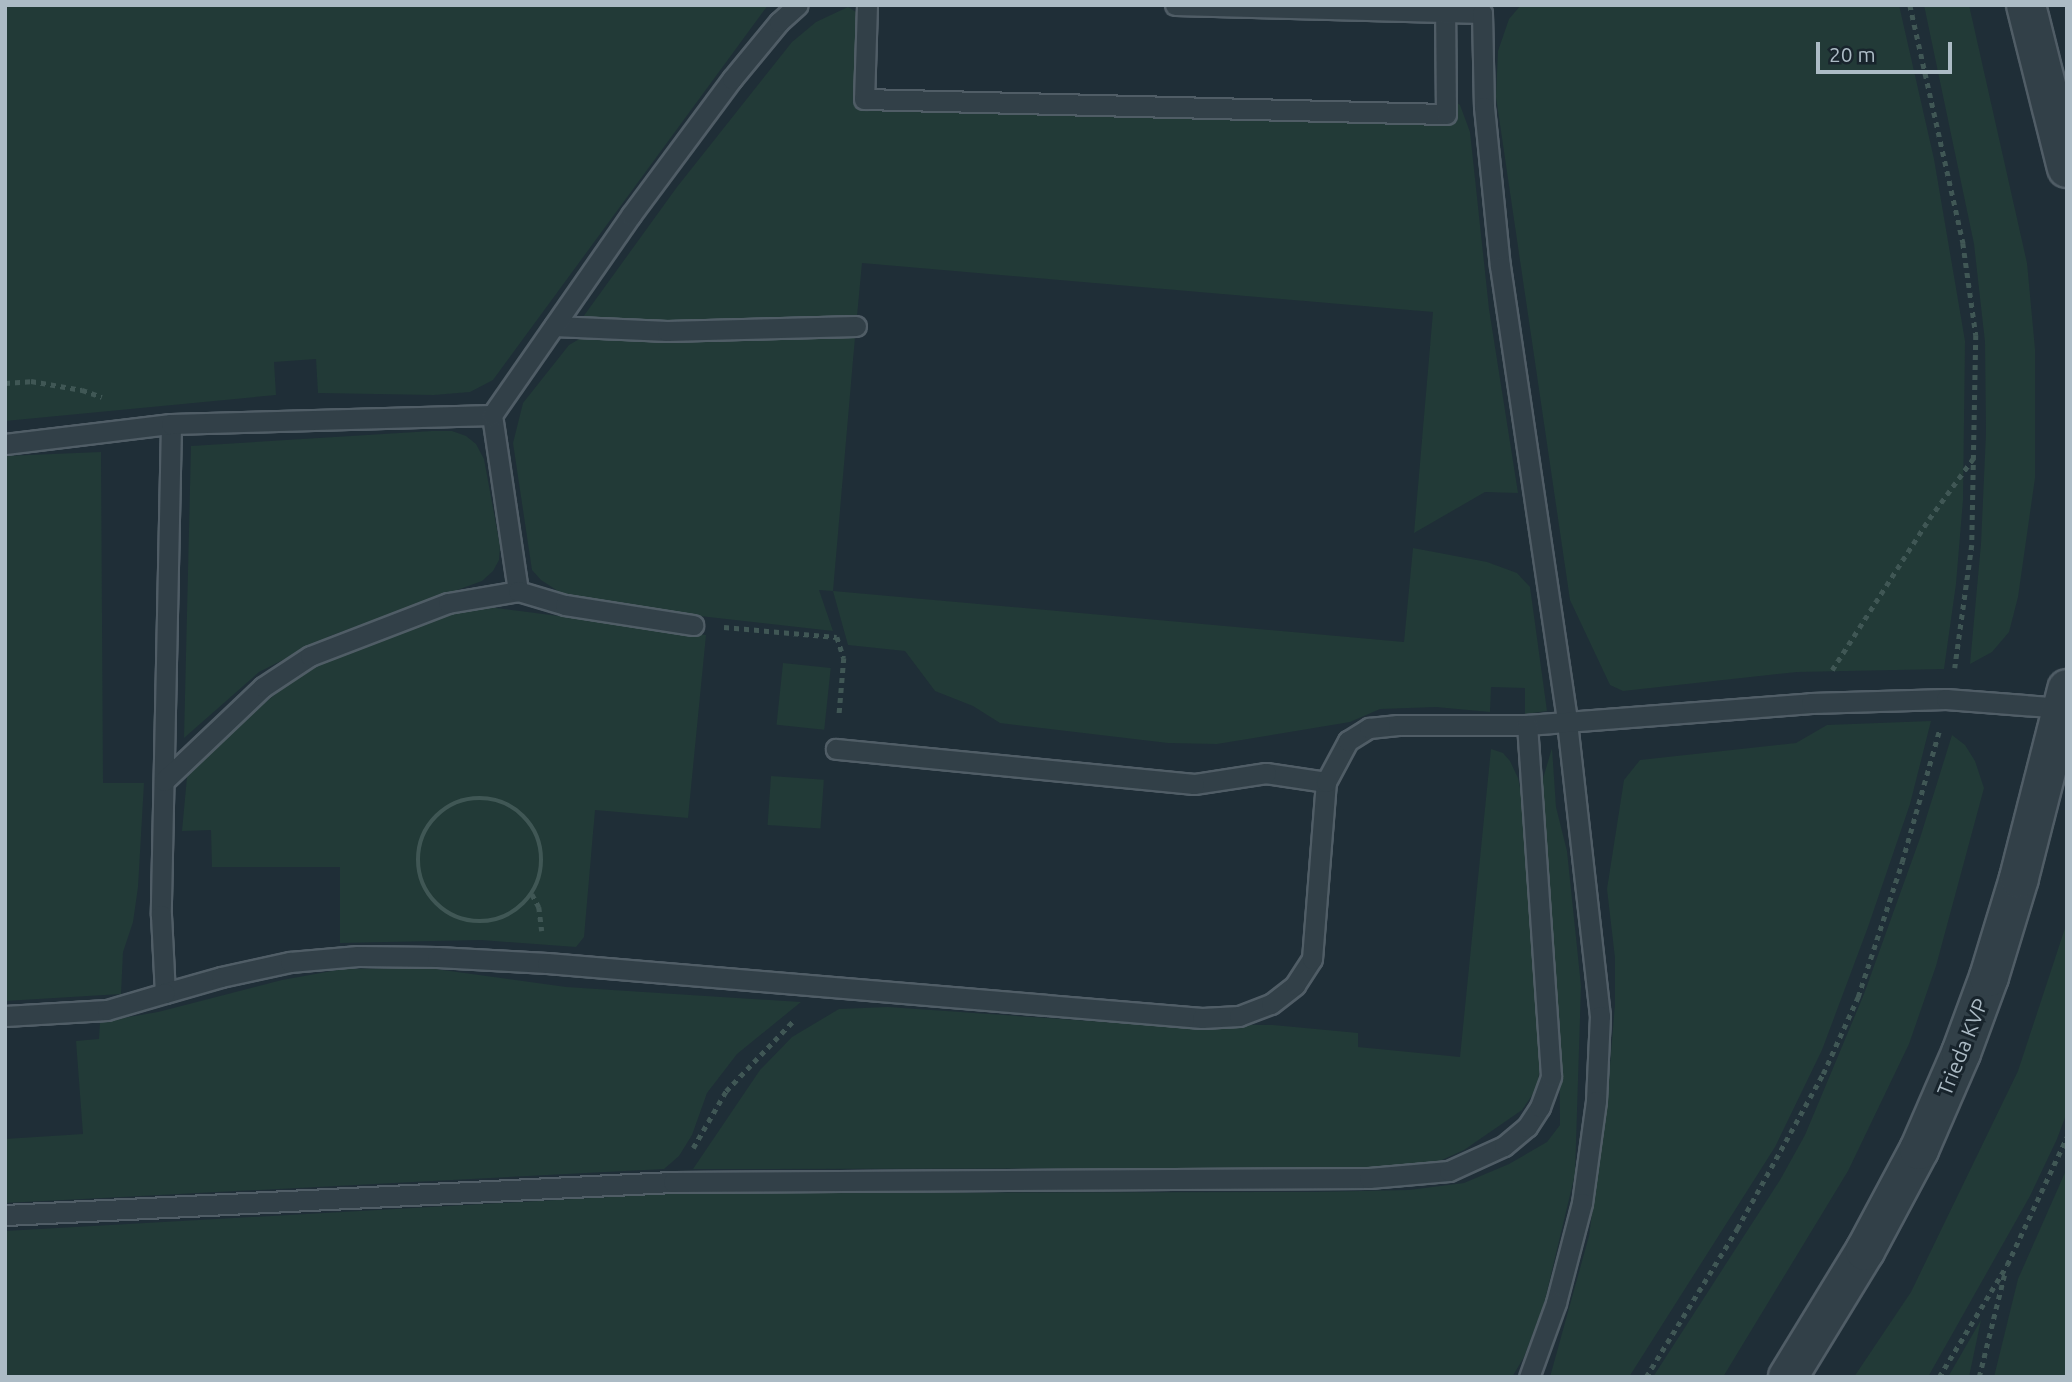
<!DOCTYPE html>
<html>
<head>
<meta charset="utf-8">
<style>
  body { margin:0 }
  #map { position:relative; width:2072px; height:1382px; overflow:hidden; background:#1f2e37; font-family:Ubuntu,sans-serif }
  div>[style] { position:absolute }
  .green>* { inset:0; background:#223a37; transform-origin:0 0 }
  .path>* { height:4.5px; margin-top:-2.25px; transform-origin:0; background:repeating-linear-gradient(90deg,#405755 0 5px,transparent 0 10px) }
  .path>.ring { margin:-2.25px; padding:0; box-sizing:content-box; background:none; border:4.5px solid #405755; border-radius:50% }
  .roads { filter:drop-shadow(2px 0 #505d66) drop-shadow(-2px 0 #505d66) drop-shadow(0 2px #505d66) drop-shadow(0 -2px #505d66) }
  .service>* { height:19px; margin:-9.5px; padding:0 9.5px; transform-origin:9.5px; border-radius:9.5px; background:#324048 }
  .tertiary>* { height:38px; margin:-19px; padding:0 19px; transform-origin:19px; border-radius:19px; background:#324048 }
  span { translate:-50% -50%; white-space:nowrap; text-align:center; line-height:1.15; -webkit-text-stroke:6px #18242c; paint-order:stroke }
  .street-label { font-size:21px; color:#acbbc5 }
  .frame { position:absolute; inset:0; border:7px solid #acbbc5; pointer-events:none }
  .scale { position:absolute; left:1816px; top:42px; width:136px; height:32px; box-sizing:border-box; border:4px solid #acbbc5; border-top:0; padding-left:9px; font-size:21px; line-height:24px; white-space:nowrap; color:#acbbc5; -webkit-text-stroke:5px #18242c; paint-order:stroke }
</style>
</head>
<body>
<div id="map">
  <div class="green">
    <i style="clip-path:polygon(5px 5px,768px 5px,493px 380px,470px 392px,434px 395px,318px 393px,316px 359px,274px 362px,276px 395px,5px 421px)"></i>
    <i style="clip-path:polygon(1521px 5px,1899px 5px,1934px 159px,1965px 341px,1963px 500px,1956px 584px,1944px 669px,1797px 672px,1623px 691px,1610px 685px,1570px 600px,1496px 97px,1498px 51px,1509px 19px)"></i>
    <i style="clip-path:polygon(1924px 5px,1969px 5px,2027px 263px,2035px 349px,2035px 478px,2018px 597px,2009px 632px,1992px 652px,1970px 664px,1981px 544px,1986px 433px,1985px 342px,1974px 244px)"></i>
    <i style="clip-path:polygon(848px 7px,858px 13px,864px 99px,1446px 114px,1446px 95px,1460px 105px,1470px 132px,1489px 309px,1518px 493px,1485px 492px,1414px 533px,1433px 312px,862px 263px,857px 316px,688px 322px,583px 317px,677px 187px,792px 42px,816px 22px)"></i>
    <i style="clip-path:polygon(766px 337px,855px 337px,833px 591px,1404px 642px,1413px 548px,1487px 562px,1517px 573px,1530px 587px,1547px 711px,1525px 714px,1525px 688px,1491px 687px,1490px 712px,1436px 707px,1380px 709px,1350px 722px,1217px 744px,1168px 743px,1000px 723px,973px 706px,935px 691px,905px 651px,848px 645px,833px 591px,819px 590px,833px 631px,691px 615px,561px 593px,541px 580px,532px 570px,513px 443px,523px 403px,569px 345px,581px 338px,714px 340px)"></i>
    <i style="clip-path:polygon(432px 431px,452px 431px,466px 436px,476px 444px,484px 459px,500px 546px,499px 560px,493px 571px,482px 581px,330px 636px,259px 672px,184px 738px,191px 446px)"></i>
    <i style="clip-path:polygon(101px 452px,103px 783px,144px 783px,138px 887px,133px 922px,123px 952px,121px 994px,5px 1001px,5px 456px)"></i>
    <i style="clip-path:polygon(488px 607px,706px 635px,688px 818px,595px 810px,584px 937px,576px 947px,481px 940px,340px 943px,340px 867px,212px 867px,211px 830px,182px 831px,187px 777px,240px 722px,291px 682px,330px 659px,426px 623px,463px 611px)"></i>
    <i style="left:783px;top:663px;width:48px;height:62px;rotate:6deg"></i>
    <i style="clip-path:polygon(1931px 721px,1910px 804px,1868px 927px,1822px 1050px,1775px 1147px,1629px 1377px,1550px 1377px,1589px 1236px,1607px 1102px,1615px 1004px,1615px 958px,1607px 889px,1624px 780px,1640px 760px,1796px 743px,1827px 725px)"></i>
    <i style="clip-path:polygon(1952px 735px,1965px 745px,1975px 761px,1984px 788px,1936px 966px,1909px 1044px,1848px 1171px,1723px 1377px,1653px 1377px,1780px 1180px,1805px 1135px,1864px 994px,1920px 838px)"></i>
    <i style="clip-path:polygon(1552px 748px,1556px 807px,1567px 851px,1581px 986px,1575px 1174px,1544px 1304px,1524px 1357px,1512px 1377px,5px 1377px,5px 1231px,679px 1193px,1312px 1192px,1409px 1190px,1464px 1183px,1509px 1164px,1547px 1142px,1560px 1125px,1559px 1023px,1542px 782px)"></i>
    <i style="clip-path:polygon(1491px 749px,1503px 753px,1510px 761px,1518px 778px,1525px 813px,1541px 1060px,1537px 1088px,1522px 1110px,1464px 1150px,1435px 1163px,1393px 1168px,693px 1169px,760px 1070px,792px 1037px,839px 1009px,888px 1007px,1133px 1024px,1273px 1025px,1358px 1033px,1358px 1047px,1460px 1057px)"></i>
    <i style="left:771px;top:776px;width:53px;height:49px;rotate:4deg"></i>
    <i style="clip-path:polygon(2067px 922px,2067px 1112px,2057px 1139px,2030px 1196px,1928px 1377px,1854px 1377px,1911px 1292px,2018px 1071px)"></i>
    <i style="clip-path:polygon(428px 968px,566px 987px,801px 1002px,737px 1054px,707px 1093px,692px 1135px,679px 1156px,664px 1169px,5px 1203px,5px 1139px,83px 1134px,76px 1041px,99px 1039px,100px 1022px,158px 1012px,282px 980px,343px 969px)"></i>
    <i style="clip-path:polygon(2067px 1168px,2067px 1377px,1994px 1377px,2018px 1279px)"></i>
    <i style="clip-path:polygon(1981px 1320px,1969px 1377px,1948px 1377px)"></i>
  </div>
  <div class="path">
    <i style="left:1910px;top:5px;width:244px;rotate:77.4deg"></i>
    <i style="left:1963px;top:243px;width:93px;rotate:82deg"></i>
    <i style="left:1976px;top:335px;width:210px;rotate:91.1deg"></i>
    <i style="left:1972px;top:545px;width:124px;rotate:97.9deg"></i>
    <i style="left:5px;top:383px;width:26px;rotate:-4deg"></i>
    <i style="left:31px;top:381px;width:52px;rotate:10deg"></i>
    <i style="left:82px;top:390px;width:21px;rotate:19deg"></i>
    <i style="left:724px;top:627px;width:113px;rotate:5.1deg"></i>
    <i style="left:837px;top:637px;width:22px;rotate:72deg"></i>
    <i style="left:844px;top:658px;width:59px;rotate:94.8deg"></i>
    <i style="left:1832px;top:670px;width:179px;rotate:-57.3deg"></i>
    <i style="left:1929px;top:519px;width:78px;rotate:-53.9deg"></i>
    <i class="ring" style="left:418px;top:798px;width:119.5px;height:119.5px"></i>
    <i style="left:532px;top:894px;width:15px;rotate:62deg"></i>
    <i style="left:539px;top:907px;width:24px;rotate:83deg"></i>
    <i style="left:693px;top:1148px;width:66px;rotate:-59.9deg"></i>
    <i style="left:726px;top:1091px;width:100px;rotate:-46.2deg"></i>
    <i style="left:1646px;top:1377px;width:174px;rotate:-58.4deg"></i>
    <i style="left:1737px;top:1229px;width:177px;rotate:-61deg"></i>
    <i style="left:1823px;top:1074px;width:85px;rotate:-65.6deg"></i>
    <i style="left:1858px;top:997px;width:142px;rotate:-71.9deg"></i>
    <i style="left:1902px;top:862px;width:136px;rotate:-74.2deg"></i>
    <i style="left:1939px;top:1377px;width:131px;rotate:-58.7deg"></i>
    <i style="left:2007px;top:1265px;width:141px;rotate:-64.9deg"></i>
    <i style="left:1979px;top:1377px;width:108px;rotate:-76.1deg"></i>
  </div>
  <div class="roads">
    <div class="service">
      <i style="left:867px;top:5px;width:94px;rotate:91.8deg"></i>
      <i style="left:864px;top:99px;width:582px;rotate:1.48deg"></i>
      <i style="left:1446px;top:114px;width:109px;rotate:-90.5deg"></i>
      <i style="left:1175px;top:5px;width:307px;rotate:1.5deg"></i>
      <i style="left:1482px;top:13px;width:94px;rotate:88.8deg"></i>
      <i style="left:1484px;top:107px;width:160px;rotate:84.3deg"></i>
      <i style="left:1500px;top:266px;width:461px;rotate:81.6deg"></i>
      <i style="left:1567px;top:722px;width:296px;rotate:83.6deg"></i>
      <i style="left:1600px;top:1016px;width:85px;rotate:92.7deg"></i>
      <i style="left:1596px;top:1101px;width:103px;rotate:97.8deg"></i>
      <i style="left:1582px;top:1203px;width:103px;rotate:104.6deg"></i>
      <i style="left:1556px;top:1303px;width:79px;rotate:110deg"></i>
      <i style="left:554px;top:326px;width:113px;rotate:2.5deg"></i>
      <i style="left:667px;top:331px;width:189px;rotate:-1.5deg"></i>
      <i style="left:171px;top:424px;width:491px;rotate:91.2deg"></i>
      <i style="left:161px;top:915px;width:78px;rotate:87.1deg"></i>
      <i style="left:165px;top:993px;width:58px;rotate:-15.9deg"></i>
      <i style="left:221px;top:977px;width:71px;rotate:-12.3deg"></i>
      <i style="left:290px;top:962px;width:68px;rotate:-5deg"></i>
      <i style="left:358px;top:956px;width:79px;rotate:0.7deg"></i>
      <i style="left:437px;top:957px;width:110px;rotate:3.1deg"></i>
      <i style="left:547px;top:963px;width:657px;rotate:4.8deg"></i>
      <i style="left:1202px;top:1018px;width:37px;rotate:-3deg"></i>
      <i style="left:1239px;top:1016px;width:34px;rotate:-21deg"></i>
      <i style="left:1271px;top:1004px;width:31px;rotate:-38deg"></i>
      <i style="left:1295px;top:985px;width:31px;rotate:-57deg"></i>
      <i style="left:1312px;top:959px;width:178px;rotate:-85.5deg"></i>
      <i style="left:1326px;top:782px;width:61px;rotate:-171.5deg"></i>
      <i style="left:1266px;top:773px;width:73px;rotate:171.3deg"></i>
      <i style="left:1194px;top:784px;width:360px;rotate:-174.4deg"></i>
      <i style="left:5px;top:444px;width:167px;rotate:-6.9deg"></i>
      <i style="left:171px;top:424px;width:321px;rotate:-1.6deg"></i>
      <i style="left:518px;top:591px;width:178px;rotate:-98.4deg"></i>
      <i style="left:492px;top:415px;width:244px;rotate:-55.2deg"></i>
      <i style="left:631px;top:215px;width:169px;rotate:-53.4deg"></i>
      <i style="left:732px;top:79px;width:74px;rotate:-50.5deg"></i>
      <i style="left:779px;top:22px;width:25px;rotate:-42deg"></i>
      <i style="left:164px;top:781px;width:137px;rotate:-43.5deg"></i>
      <i style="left:263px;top:687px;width:56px;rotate:-33.4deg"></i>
      <i style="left:310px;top:656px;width:148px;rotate:-21deg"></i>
      <i style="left:448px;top:603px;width:71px;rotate:-9.7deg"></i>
      <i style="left:518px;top:591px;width:49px;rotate:16.6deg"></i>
      <i style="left:565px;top:605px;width:130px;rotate:8.9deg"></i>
      <i style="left:1326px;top:782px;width:47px;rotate:-61.8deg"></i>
      <i style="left:1348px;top:741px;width:25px;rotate:-32deg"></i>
      <i style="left:1369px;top:728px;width:29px;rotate:-6deg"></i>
      <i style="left:1398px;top:725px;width:129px"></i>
      <i style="left:1527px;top:725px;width:285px;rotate:-4.4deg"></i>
      <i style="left:1811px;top:703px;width:135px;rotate:-1.7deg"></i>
      <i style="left:1946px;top:699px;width:117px;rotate:4.4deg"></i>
      <i style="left:5px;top:1016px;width:102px;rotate:-3.4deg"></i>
      <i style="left:107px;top:1010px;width:60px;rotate:-16.3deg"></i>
      <i style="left:5px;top:1215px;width:669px;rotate:-2.83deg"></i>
      <i style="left:673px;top:1182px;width:696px;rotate:-0.33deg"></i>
      <i style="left:1369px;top:1178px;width:80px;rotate:-5deg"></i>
      <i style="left:1449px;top:1171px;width:60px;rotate:-24.4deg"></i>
      <i style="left:1504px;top:1146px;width:30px;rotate:-40deg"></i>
      <i style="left:1527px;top:1127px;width:24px;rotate:-57deg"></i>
      <i style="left:1540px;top:1107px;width:33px;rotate:-70deg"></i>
      <i style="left:1551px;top:1076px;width:352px;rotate:-93.9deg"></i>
    </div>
    <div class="tertiary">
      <i style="left:2026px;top:5px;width:168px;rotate:75.9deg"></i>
      <i style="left:1788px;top:1377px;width:148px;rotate:-58.6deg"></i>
      <i style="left:1865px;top:1251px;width:115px;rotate:-61.9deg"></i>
      <i style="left:1919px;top:1150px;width:106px;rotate:-66.6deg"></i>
      <i style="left:1961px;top:1053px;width:81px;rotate:-69.8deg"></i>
      <i style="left:1989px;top:977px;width:103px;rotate:-73.1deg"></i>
      <i style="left:2019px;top:878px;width:195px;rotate:-75.7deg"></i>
    </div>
  </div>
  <div class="street-label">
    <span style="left:1962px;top:1047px;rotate:-68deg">Trieda KVP</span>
  </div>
  <div class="frame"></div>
  <div class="scale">20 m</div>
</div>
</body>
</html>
